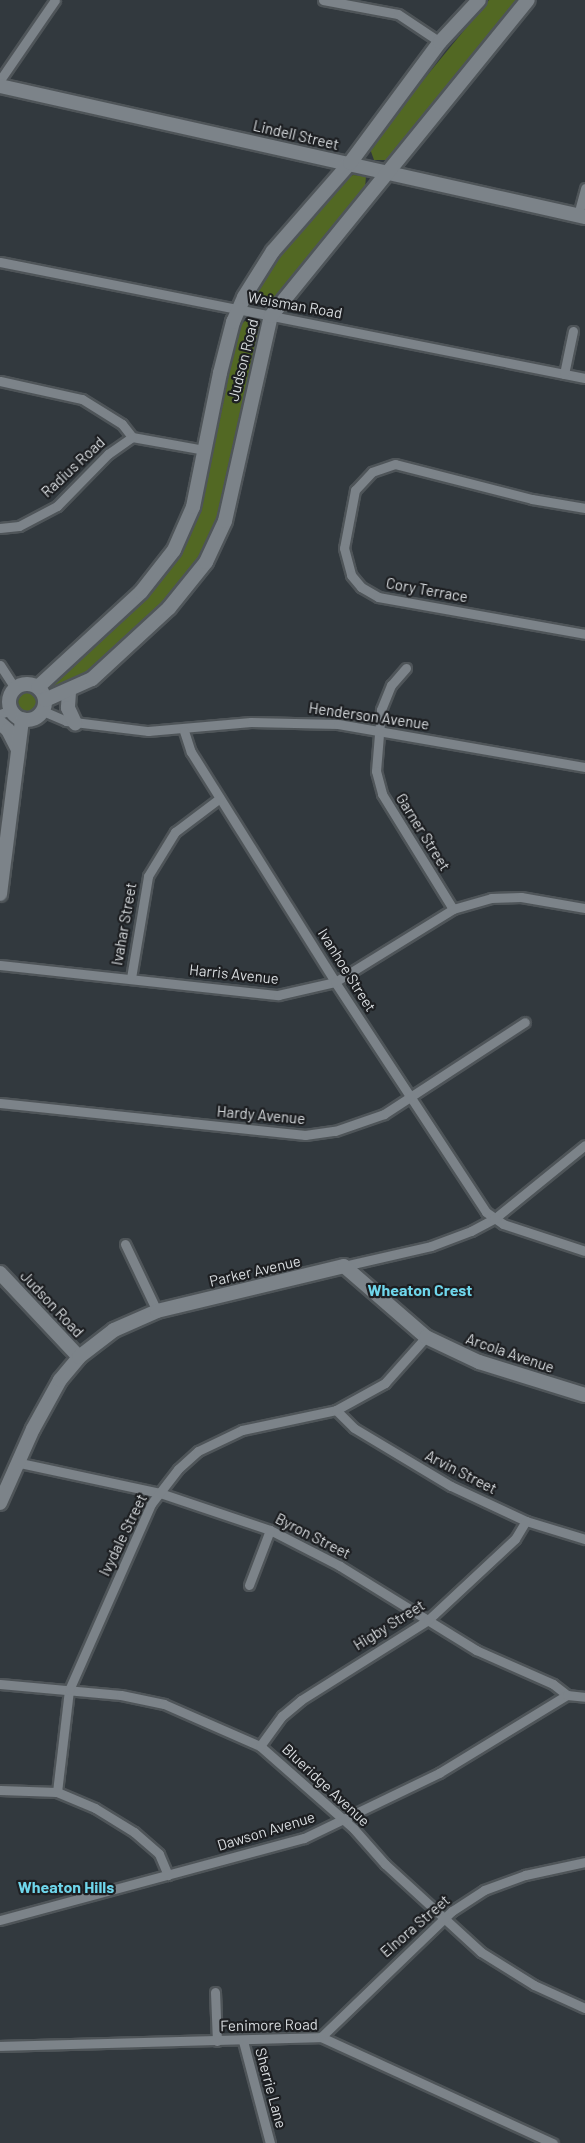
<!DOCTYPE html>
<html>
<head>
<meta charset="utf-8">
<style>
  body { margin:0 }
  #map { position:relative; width:585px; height:2143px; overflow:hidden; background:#32393e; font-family:Barlow,sans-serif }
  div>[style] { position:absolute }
  .green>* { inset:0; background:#526823 }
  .round { border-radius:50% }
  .roads { filter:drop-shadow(2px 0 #4f5559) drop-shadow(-2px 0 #4f5559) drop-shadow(0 2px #4f5559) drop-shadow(0 -2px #4f5559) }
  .street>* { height:9px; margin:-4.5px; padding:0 4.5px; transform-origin:4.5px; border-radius:4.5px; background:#7c8389 }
  .secondary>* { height:14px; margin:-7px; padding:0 7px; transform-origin:7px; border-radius:7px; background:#7c8389 }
  .secondary>.ring { margin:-7px; padding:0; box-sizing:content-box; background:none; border:14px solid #7c8389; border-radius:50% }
  span { translate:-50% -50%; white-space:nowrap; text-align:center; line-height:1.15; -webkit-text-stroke:4.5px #1d1f22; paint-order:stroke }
  .street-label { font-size:15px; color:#d9dde0 }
  .neighbourhood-label { font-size:16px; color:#6fd6eb; font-weight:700 }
</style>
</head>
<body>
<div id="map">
  <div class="green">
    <i style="clip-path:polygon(489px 0,521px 0,395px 154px,387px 160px,374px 160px,369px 146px)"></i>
    <i style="clip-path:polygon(353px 175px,366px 176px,365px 189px,276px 301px,264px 303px,258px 300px,255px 291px,281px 254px,338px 183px)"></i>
    <i style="clip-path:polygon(255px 320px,262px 328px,222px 516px,199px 565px,181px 589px,95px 671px,53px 692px,49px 684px,153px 587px,182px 549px,202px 496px,238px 327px,245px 321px)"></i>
    <i class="round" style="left:18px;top:692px;width:20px;height:20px"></i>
  </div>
  <div class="roads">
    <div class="street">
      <i style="left:323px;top:0;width:76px;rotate:10.6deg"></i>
      <i style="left:398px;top:14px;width:50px;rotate:33.7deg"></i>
      <i style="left:0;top:80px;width:97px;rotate:-55.5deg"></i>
      <i style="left:578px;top:215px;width:28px;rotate:-75deg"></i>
      <i style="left:0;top:262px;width:596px;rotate:11.22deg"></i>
      <i style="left:564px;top:374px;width:44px;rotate:-78.2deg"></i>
      <i style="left:0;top:381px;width:84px;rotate:12.4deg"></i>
      <i style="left:82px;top:399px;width:47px;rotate:32deg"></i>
      <i style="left:122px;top:424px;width:16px;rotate:52deg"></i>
      <i style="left:132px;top:437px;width:73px;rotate:10.2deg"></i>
      <i style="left:585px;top:508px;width:54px;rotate:-170.4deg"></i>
      <i style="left:532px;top:499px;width:141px;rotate:-165.7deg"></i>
      <i style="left:395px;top:464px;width:24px;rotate:161deg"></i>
      <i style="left:372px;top:472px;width:25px;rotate:133deg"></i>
      <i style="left:355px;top:490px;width:59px;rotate:100.7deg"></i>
      <i style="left:344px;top:548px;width:28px;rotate:75deg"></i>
      <i style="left:351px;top:575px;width:16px;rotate:50deg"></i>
      <i style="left:361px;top:587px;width:20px;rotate:30deg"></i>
      <i style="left:378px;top:597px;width:210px;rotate:10.1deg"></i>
      <i style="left:0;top:528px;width:19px;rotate:-6deg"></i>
      <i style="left:19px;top:526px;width:43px;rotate:-27.8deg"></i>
      <i style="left:57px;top:506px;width:73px;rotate:-45.6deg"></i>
      <i style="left:108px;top:454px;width:29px;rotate:-35deg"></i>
      <i style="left:0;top:665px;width:27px;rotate:57deg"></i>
      <i style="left:406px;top:668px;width:23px;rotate:131deg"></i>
      <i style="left:391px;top:685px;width:27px;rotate:112deg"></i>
      <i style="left:381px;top:710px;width:61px;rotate:94.7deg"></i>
      <i style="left:376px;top:771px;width:24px;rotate:75deg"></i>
      <i style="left:382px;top:794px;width:135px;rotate:58.3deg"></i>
      <i style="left:43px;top:711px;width:25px;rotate:23deg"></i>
      <i style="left:66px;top:721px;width:83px;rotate:7deg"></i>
      <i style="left:148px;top:731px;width:103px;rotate:-5deg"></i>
      <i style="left:251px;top:722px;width:87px;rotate:1.3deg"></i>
      <i style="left:338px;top:724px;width:251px;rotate:9.9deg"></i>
      <i style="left:0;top:714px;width:12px;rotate:-20deg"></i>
      <i style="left:184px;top:731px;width:22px;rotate:72deg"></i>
      <i style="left:191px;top:752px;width:271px;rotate:57.9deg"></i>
      <i style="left:335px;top:982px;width:275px;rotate:56.7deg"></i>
      <i style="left:486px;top:1212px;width:21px;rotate:35deg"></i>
      <i style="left:503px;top:1224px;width:86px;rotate:18.2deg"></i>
      <i style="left:0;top:965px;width:280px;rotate:6.2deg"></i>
      <i style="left:278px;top:995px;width:58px;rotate:-12.8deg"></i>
      <i style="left:335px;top:982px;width:139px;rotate:-31.7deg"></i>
      <i style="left:453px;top:909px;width:40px;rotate:-16deg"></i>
      <i style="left:491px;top:898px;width:30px;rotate:-2deg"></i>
      <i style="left:521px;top:897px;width:65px;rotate:9.8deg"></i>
      <i style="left:131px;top:978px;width:103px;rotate:-80.5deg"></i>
      <i style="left:148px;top:876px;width:52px;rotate:-58.5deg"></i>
      <i style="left:175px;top:832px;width:56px;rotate:-37.1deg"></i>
      <i style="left:0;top:1103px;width:307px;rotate:6deg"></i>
      <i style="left:305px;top:1135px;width:30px;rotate:-8deg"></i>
      <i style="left:335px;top:1131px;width:52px;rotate:-19.1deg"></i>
      <i style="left:384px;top:1114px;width:168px;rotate:-33.1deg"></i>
      <i style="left:125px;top:1244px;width:74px;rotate:64.5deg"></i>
      <i style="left:344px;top:1266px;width:89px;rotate:-12.9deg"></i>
      <i style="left:431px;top:1246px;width:43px;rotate:-20.6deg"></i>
      <i style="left:471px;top:1231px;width:26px;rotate:-28deg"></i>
      <i style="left:494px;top:1219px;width:117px;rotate:-39.1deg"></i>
      <i style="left:336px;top:1410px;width:25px;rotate:45deg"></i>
      <i style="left:354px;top:1428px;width:113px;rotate:30.9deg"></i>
      <i style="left:451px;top:1486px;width:83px;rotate:25deg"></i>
      <i style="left:526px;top:1521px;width:62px;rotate:17deg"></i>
      <i style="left:20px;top:1463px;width:143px;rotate:12.1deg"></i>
      <i style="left:160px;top:1493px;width:116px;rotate:18.6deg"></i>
      <i style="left:270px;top:1530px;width:79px;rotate:27.2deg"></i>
      <i style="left:340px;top:1566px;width:160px;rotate:31.7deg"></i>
      <i style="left:476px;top:1650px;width:84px;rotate:23.8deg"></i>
      <i style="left:553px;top:1684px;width:18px;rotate:38deg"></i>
      <i style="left:249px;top:1585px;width:59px;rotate:-69.1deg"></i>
      <i style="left:0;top:1684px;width:121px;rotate:5.2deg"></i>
      <i style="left:121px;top:1695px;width:44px;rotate:11.8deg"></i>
      <i style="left:164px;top:1704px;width:105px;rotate:23.6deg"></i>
      <i style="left:260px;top:1746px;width:125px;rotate:41.4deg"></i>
      <i style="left:354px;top:1829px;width:47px;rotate:48.5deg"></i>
      <i style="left:385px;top:1864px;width:130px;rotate:42.5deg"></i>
      <i style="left:481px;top:1952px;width:62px;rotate:31.9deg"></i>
      <i style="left:534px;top:1985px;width:56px;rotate:24.3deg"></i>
      <i style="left:260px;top:1746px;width:37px;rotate:-54deg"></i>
      <i style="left:282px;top:1716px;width:25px;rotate:-40deg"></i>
      <i style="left:301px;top:1700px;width:150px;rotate:-32.2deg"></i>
      <i style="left:428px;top:1620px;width:119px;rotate:-43deg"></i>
      <i style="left:515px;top:1539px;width:21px;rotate:-59deg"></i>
      <i style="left:0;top:1790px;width:57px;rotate:2deg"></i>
      <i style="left:57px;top:1792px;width:41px;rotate:22.8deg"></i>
      <i style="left:95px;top:1808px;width:46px;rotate:31.6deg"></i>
      <i style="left:134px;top:1832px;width:33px;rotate:41deg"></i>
      <i style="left:159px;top:1854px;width:23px;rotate:67deg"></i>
      <i style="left:57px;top:1792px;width:103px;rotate:-83.3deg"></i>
      <i style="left:69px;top:1690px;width:203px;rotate:-66.2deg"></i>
      <i style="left:151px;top:1504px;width:44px;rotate:-52.4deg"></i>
      <i style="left:178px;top:1469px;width:27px;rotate:-42deg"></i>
      <i style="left:198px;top:1451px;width:49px;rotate:-25.5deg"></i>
      <i style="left:242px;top:1430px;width:96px;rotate:-12deg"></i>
      <i style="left:336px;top:1410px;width:56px;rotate:-28.9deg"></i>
      <i style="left:385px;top:1383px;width:62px;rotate:-48.3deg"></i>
      <i style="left:0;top:1920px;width:315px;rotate:-15.1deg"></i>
      <i style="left:304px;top:1838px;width:150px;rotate:-25.7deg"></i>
      <i style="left:439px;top:1773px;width:150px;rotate:-31.4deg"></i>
      <i style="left:567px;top:1695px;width:18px;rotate:6deg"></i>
      <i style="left:215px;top:1992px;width:49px;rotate:87.7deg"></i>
      <i style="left:321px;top:2037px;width:182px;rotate:-43.9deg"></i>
      <i style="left:452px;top:1911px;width:38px;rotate:-33deg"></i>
      <i style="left:484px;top:1890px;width:44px;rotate:-20.1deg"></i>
      <i style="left:525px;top:1875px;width:61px;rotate:-12.2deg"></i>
      <i style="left:243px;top:2041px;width:106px;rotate:75.2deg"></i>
      <i style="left:0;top:2046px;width:321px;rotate:-1.6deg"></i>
      <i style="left:321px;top:2037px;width:255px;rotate:24.6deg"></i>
    </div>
    <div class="secondary">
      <i style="left:0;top:86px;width:599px;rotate:12.62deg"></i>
      <i class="ring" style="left:9px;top:684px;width:22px;height:22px"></i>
      <i style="left:38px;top:687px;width:140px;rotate:-42.7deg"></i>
      <i style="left:141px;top:592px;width:53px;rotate:-51.8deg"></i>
      <i style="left:174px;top:550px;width:47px;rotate:-66.2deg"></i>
      <i style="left:193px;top:507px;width:137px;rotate:-78.6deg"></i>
      <i style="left:220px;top:373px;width:53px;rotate:-75.7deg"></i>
      <i style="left:233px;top:322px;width:27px;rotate:-66deg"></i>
      <i style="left:244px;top:297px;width:54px;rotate:-57.8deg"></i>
      <i style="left:273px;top:251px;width:117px;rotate:-48.8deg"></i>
      <i style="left:350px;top:163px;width:151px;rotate:-53.4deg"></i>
      <i style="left:440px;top:42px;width:57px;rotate:-47.1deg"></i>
      <i style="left:69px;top:692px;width:16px;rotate:94deg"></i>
      <i style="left:68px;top:708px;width:17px;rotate:65deg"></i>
      <i style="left:45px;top:700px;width:51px;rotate:-24.1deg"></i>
      <i style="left:92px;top:679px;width:105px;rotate:-42.7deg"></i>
      <i style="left:169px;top:608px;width:59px;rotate:-51.2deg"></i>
      <i style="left:206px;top:562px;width:45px;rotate:-65.1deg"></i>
      <i style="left:225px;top:521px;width:210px;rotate:-77.4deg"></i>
      <i style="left:271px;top:316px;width:407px;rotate:-50.9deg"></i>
      <i style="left:0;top:723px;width:11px;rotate:41deg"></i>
      <i style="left:8px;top:730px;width:20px;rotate:63deg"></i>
      <i style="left:0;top:894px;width:176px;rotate:-82.8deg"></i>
      <i style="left:0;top:1273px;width:115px;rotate:46.8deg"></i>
      <i style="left:0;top:1503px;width:81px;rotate:-66deg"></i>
      <i style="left:33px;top:1429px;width:56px;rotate:-61.1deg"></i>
      <i style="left:60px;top:1380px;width:30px;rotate:-50deg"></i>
      <i style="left:79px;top:1357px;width:44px;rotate:-37.6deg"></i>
      <i style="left:114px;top:1330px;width:47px;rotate:-23.8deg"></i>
      <i style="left:157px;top:1311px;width:192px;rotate:-13.5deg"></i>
      <i style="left:344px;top:1266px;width:108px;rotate:40.9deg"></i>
      <i style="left:426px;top:1337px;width:59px;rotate:25.3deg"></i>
      <i style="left:479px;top:1362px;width:111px;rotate:17.3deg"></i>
    </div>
  </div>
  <div class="street-label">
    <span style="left:296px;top:135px;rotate:13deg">Lindell Street</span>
    <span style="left:295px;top:305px;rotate:10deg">Weisman Road</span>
    <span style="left:243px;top:360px;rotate:-76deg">Judson Road</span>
    <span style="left:73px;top:467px;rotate:-43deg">Radius Road</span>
    <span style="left:427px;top:590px;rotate:10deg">Cory Terrace</span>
    <span style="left:369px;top:716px;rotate:8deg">Henderson Avenue</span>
    <span style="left:423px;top:832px;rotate:58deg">Garner Street</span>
    <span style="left:124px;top:924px;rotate:-80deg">Ivahar Street</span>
    <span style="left:347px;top:970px;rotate:58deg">Ivanhoe Street</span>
    <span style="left:234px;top:974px;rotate:6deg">Harris Avenue</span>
    <span style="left:261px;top:1115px;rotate:5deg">Hardy Avenue</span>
    <span style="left:255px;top:1271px;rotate:-13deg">Parker Avenue</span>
    <span style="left:52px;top:1304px;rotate:47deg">Judson Road</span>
    <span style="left:510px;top:1353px;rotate:19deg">Arcola Avenue</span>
    <span style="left:461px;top:1472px;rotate:27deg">Arvin Street</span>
    <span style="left:123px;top:1535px;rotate:-64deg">Ivydale Street</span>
    <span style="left:313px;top:1536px;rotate:27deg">Byron Street</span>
    <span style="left:389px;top:1625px;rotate:-32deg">Higby Street</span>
    <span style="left:326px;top:1785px;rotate:43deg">Blueridge Avenue</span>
    <span style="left:266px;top:1831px;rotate:-17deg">Dawson Avenue</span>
    <span style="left:415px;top:1926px;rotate:-41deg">Elnora Street</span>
    <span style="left:269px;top:2025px;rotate:-1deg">Fenimore Road</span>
    <span style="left:271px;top:2088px;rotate:75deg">Sherrie Lane</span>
  </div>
  <div class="neighbourhood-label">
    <span style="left:420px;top:1290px">Wheaton Crest</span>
    <span style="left:66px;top:1887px">Wheaton Hills</span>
  </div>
</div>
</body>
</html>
